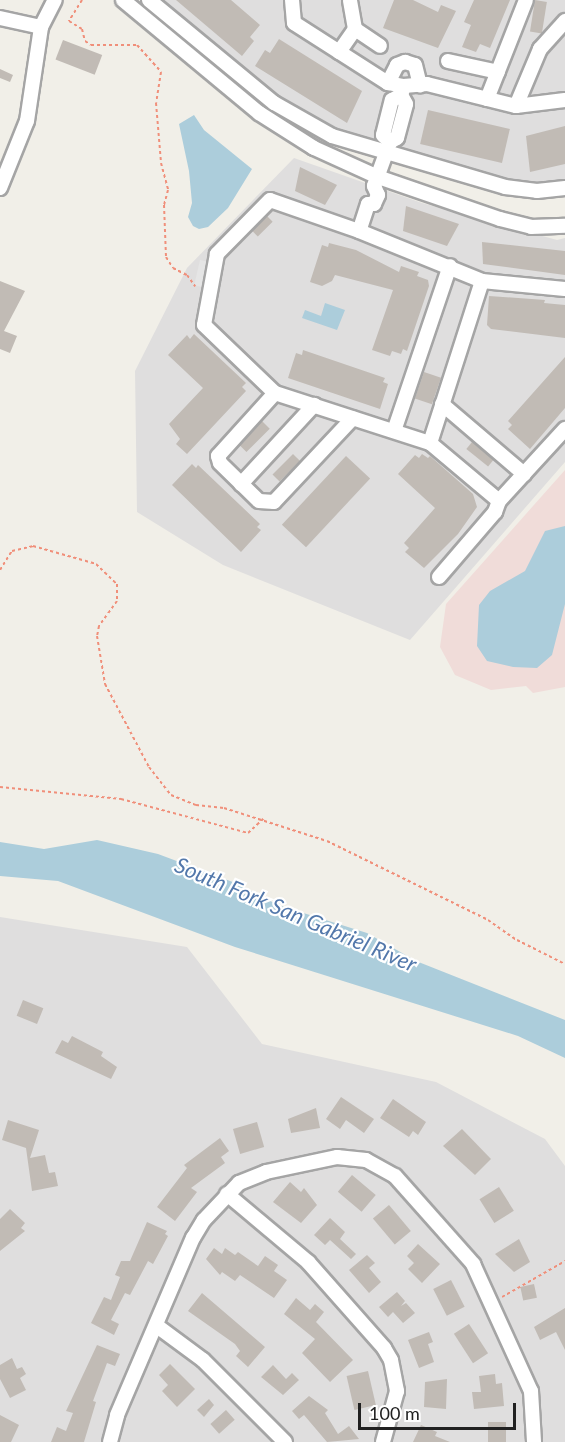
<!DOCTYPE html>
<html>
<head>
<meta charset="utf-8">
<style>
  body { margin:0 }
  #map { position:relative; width:565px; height:1442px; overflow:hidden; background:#f1efe8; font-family:Lato,sans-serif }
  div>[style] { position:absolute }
  .residential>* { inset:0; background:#dfdede }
  .commercial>* { inset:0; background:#f0dcd9 }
  .parking>* { inset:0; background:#e5e5e5; transform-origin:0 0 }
  .water>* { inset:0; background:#accddb }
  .building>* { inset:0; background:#c1bbb5; transform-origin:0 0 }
  .path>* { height:2px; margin-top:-1px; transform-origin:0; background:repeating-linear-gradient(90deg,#f08f7a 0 3px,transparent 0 6px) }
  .roads { filter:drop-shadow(2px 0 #a5a5a5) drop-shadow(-2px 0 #a5a5a5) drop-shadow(0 2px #a5a5a5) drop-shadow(0 -2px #a5a5a5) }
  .minor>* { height:14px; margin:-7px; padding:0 7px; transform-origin:7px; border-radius:7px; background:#fff }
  span { translate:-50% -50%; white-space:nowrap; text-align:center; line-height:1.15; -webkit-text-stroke:4.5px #fff; paint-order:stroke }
  .water-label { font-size:22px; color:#5378ab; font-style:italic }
  .scale { position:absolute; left:358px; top:1403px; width:158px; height:27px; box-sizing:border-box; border:3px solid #212121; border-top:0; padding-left:8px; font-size:18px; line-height:21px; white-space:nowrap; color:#212121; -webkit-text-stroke:4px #fff; paint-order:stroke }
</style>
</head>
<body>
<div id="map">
  <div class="residential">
    <i style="clip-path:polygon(154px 0,565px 0,565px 180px,536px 184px,465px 171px,349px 141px,283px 107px)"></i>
    <i style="clip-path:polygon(294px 158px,422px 203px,557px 240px,565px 238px,565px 462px,410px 640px,223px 565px,137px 512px,135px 371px,187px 268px)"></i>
    <i style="clip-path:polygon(0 917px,187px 947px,262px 1044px,436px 1082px,545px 1139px,565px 1166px,565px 1442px,0 1442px)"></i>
  </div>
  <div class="commercial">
    <i style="clip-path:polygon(565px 470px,565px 687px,533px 693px,526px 686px,491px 690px,455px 675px,440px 647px,446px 604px)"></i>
  </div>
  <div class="parking">
    <i style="left:200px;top:260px;width:9px;height:26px;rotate:13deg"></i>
  </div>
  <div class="water">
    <i style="clip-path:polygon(194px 115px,204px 130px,252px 169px,228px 208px,208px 227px,199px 229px,193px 226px,188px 217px,192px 203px,189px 171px,179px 124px)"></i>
    <i style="clip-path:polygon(325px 303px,345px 310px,337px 330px,302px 318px,305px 310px,321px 316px)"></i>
    <i style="clip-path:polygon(565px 526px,565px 604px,552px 655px,537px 668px,513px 667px,487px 661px,477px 646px,479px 605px,490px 591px,525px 571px,545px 531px)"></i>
    <i style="clip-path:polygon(97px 840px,158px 854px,238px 884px,278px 905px,367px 933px,416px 961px,565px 1020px,565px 1058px,518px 1036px,235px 947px,58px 881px,0 876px,0 842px,44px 849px)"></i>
  </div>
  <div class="building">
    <i style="clip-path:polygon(176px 0,231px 0,260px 25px,250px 37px,254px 41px,242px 56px)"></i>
    <i style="clip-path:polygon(394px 0,413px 0,438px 12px,441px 5px,456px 11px,438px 48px,383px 28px)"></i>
    <i style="clip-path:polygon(474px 0,510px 0,490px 48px,480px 44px,476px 52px,462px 47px,471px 25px,464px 22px)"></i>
    <i style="left:535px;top:0;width:12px;height:32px;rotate:9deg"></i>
    <i style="clip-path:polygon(279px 39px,362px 91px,347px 123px,255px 66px,265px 50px,270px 53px)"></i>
    <i style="left:63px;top:40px;width:42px;height:21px;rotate:21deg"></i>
    <i style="clip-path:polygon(0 69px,13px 75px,10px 82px,0 78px)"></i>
    <i style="left:428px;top:110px;width:84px;height:35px;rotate:13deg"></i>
    <i style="clip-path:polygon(565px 126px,565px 164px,530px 172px,526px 136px)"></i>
    <i style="clip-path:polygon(300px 167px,337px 185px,325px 205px,295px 191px)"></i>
    <i style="clip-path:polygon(406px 206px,459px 224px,447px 246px,403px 231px)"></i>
    <i style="left:267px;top:216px;width:8px;height:21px;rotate:45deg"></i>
    <i style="clip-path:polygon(482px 242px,565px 251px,565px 275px,483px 264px)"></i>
    <i style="clip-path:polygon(329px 243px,356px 250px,399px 272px,401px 266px,419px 272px,417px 276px,428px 280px,429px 286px,407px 351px,403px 349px,401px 354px,392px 351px,390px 356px,372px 350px,393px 290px,335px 275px,332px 281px,322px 286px,310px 282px,322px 245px,328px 247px)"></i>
    <i style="clip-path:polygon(0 281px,25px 291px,4px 331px,17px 336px,10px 353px,0 349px)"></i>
    <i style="clip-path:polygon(489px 296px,545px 300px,544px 303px,565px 305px,565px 338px,491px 329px,487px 325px)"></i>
    <i style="clip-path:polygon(194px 334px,246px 383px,242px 387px,246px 391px,187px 454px,176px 444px,180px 439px,169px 424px,203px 388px,168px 355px,187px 335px,190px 339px)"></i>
    <i style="clip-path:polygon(303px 350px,385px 378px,383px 382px,388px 384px,380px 409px,288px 378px,296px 353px,302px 355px)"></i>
    <i style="clip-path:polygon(565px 357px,565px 408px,530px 449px,508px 429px,512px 425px,508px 421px)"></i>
    <i style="left:424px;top:372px;width:18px;height:28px;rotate:19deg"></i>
    <i style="left:262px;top:421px;width:11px;height:33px;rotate:45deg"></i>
    <i style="left:472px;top:442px;width:28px;height:9px;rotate:39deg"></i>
    <i style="left:293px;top:454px;width:10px;height:29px;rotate:45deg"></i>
    <i style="clip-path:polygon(422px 454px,428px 458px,430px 456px,473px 494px,477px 507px,458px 534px,424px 568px,405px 552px,409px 548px,404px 543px,435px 508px,398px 474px,415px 455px,419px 458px)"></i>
    <i style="left:346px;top:456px;width:33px;height:94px;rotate:43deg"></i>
    <i style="clip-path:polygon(192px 464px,196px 468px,198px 465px,260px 524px,257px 527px,261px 530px,241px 552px,172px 485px)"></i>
    <i style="left:23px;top:1000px;width:22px;height:17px;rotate:22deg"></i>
    <i style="clip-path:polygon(72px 1036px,103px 1052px,101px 1056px,117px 1067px,111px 1079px,55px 1053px,62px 1040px,68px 1043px)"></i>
    <i style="clip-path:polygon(341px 1097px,374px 1119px,364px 1133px,346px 1120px,340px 1129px,326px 1119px)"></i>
    <i style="clip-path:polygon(393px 1099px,426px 1122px,418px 1135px,413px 1131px,409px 1137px,380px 1118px)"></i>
    <i style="clip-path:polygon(316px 1108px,320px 1128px,291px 1133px,288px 1119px)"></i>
    <i style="clip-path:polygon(8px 1120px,39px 1130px,30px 1158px,45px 1155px,49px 1173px,55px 1172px,58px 1186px,32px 1191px,26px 1148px,2px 1140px)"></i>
    <i style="left:257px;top:1122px;width:26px;height:25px;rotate:74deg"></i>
    <i style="clip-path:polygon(462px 1129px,491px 1159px,475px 1175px,443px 1146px)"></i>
    <i style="clip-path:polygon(220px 1138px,229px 1151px,221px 1157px,225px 1163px,191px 1188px,197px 1192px,175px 1221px,157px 1207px,187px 1168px,184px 1165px)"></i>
    <i style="left:352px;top:1175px;width:31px;height:22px;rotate:40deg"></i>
    <i style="clip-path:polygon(290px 1182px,301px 1192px,304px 1188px,317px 1205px,301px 1223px,273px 1202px)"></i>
    <i style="left:499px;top:1187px;width:28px;height:23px;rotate:58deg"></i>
    <i style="left:389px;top:1205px;width:34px;height:21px;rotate:50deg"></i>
    <i style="clip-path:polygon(10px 1209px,25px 1223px,21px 1228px,25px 1231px,0 1251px,0 1219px)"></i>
    <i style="clip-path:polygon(330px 1218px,345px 1232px,340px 1239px,356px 1254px,351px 1259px,330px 1240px,325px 1245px,314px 1235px)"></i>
    <i style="clip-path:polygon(147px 1222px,167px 1231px,165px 1234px,168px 1236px,153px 1264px,148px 1261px,130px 1295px,125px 1293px,111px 1320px,119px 1324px,114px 1335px,91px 1323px,104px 1297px,111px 1300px,120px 1277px,115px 1275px,121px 1261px,130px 1261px)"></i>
    <i style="clip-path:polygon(519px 1239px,530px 1262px,514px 1272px,495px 1254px)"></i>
    <i style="clip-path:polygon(418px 1244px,440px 1264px,422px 1283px,408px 1269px,414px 1263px,407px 1256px)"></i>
    <i style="clip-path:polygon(214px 1248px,222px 1254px,225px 1248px,235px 1255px,238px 1252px,258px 1266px,265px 1256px,278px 1265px,274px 1271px,287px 1280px,274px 1298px,240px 1275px,235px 1281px,222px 1272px,220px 1275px,206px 1259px)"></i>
    <i style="clip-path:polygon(367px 1255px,375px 1263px,369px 1268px,381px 1282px,369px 1293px,349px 1270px)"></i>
    <i style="left:451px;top:1280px;width:30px;height:20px;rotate:63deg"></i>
    <i style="left:534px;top:1284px;width:14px;height:14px;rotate:78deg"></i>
    <i style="clip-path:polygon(397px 1292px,405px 1301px,401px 1306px,406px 1303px,415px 1313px,403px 1323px,393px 1312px,388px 1317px,379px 1307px)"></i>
    <i style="clip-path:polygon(202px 1293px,265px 1347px,248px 1367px,236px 1356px,240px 1351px,235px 1344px,188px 1311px)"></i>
    <i style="clip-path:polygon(296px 1298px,310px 1310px,315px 1304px,324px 1312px,316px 1322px,353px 1360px,330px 1382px,302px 1353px,315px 1339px,284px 1314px)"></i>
    <i style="clip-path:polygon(565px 1308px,565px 1350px,556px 1332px,540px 1340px,534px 1327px)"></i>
    <i style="left:469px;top:1324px;width:35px;height:18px;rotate:57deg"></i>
    <i style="clip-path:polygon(429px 1332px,433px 1342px,428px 1344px,434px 1362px,419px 1368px,408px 1340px)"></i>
    <i style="clip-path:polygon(97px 1345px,120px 1354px,115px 1366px,107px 1363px,93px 1401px,96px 1402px,84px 1442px,51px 1442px,57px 1427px,66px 1431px,73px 1413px,66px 1411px)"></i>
    <i style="clip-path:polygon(12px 1358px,17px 1369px,22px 1367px,26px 1374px,20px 1378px,26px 1390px,10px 1398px,0 1379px,0 1365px)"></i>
    <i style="clip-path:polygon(170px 1364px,195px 1389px,177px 1407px,162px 1391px,168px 1385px,159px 1375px)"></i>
    <i style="clip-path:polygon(273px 1365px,286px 1379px,292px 1373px,299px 1380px,283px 1395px,261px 1377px)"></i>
    <i style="left:368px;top:1371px;width:35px;height:22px;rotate:77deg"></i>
    <i style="clip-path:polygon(495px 1374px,496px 1384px,502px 1383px,504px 1406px,474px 1409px,472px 1392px,481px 1392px,479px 1376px)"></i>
    <i style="clip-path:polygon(447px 1379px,446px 1409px,424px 1407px,425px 1382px)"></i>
    <i style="clip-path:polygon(309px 1396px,328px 1410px,325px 1413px,338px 1434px,349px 1426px,359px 1439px,327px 1442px,304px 1415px,299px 1419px,292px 1411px)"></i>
    <i style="clip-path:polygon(209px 1399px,214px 1405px,204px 1417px,197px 1410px)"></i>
    <i style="left:226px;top:1410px;width:13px;height:21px;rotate:48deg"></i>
    <i style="clip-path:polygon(0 1415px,19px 1425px,11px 1442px,0 1442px)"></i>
    <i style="left:488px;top:1422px;width:18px;height:20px"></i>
    <i style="clip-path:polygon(421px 1425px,437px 1432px,435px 1436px,450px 1442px,413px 1442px)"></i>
  </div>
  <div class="path">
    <i style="left:82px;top:0;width:25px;rotate:122deg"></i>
    <i style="left:69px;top:21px;width:15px;rotate:32deg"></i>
    <i style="left:82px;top:29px;width:12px;rotate:76deg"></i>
    <i style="left:85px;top:41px;width:7px;rotate:34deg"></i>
    <i style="left:91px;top:45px;width:46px"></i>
    <i style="left:137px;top:45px;width:36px;rotate:48deg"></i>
    <i style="left:161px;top:72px;width:31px;rotate:99deg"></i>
    <i style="left:156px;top:103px;width:60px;rotate:85.2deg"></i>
    <i style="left:161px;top:163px;width:28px;rotate:75deg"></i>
    <i style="left:168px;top:190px;width:16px;rotate:105deg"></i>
    <i style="left:164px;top:205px;width:52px;rotate:87.8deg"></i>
    <i style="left:166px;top:257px;width:13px;rotate:58deg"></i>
    <i style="left:173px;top:268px;width:16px;rotate:27deg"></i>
    <i style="left:187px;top:275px;width:14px;rotate:54deg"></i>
    <i style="left:0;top:570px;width:22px;rotate:-58deg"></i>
    <i style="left:12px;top:551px;width:22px;rotate:-13deg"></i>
    <i style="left:33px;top:546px;width:66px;rotate:15.9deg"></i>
    <i style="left:96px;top:564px;width:29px;rotate:44deg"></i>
    <i style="left:117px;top:584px;width:17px;rotate:90deg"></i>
    <i style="left:117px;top:601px;width:31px;rotate:126deg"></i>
    <i style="left:99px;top:626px;width:10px;rotate:101deg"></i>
    <i style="left:97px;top:636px;width:49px;rotate:80.5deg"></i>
    <i style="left:105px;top:684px;width:94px;rotate:62.1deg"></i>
    <i style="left:149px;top:767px;width:36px;rotate:52deg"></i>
    <i style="left:171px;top:795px;width:27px;rotate:22deg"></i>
    <i style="left:196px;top:805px;width:28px;rotate:6deg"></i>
    <i style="left:224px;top:808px;width:108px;rotate:17.8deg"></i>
    <i style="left:327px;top:841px;width:179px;rotate:26.1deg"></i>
    <i style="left:488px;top:920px;width:35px;rotate:35deg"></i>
    <i style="left:517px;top:940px;width:54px;rotate:26.6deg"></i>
    <i style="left:0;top:787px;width:122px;rotate:5.7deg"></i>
    <i style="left:121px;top:799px;width:131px;rotate:15deg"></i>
    <i style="left:248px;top:833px;width:21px;rotate:-43deg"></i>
    <i style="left:502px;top:1297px;width:73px;rotate:-29.7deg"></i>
  </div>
  <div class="roads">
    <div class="minor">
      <i style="left:123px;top:0;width:177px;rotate:39.7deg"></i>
      <i style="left:259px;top:113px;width:65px;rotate:32.5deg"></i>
      <i style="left:314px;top:148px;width:70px;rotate:24.4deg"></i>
      <i style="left:378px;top:177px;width:129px;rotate:19deg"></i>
      <i style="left:500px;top:219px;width:32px;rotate:14deg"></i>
      <i style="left:531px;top:227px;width:34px;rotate:-2deg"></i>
      <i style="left:149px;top:0;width:162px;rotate:39.5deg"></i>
      <i style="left:274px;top:103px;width:67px;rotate:29.6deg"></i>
      <i style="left:332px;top:136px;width:180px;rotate:16.4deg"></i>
      <i style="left:505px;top:187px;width:32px;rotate:7deg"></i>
      <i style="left:537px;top:191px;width:28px;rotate:-6deg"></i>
      <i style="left:292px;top:0;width:23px;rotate:85deg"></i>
      <i style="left:294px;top:23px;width:112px;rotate:32.6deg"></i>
      <i style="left:388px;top:83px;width:16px;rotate:11deg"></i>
      <i style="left:0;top:18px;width:42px;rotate:12.4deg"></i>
      <i style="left:355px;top:29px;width:30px;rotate:34deg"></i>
      <i style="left:339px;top:52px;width:28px;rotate:-55deg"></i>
      <i style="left:355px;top:29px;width:29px;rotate:-100deg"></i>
      <i style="left:448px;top:61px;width:51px;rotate:12.4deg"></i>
      <i style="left:388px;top:83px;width:20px;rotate:-63deg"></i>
      <i style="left:397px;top:65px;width:9px;rotate:-21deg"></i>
      <i style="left:405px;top:62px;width:10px;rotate:17deg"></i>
      <i style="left:415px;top:65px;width:21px;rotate:76deg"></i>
      <i style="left:487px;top:99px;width:106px;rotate:-68.5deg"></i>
      <i style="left:516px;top:106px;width:62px;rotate:-67.2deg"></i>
      <i style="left:540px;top:49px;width:38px;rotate:-48deg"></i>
      <i style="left:390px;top:142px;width:10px;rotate:-135deg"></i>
      <i style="left:383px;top:135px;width:36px;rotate:-76deg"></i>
      <i style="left:392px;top:100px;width:10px;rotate:-29deg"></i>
      <i style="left:401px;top:95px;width:9px;rotate:-72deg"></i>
      <i style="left:404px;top:86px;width:23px;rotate:-5deg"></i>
      <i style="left:427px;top:84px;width:92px;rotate:13.9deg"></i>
      <i style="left:516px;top:106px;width:49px;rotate:-7deg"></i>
      <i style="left:0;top:188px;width:72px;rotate:-68.1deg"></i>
      <i style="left:27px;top:121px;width:95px;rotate:-81.5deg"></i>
      <i style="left:41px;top:27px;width:30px;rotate:-63deg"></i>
      <i style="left:368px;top:204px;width:28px;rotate:108deg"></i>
      <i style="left:359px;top:231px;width:133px;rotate:22.1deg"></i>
      <i style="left:482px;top:281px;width:83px;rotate:5.5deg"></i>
      <i style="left:368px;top:204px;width:6px"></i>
      <i style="left:374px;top:204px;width:10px;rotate:-66deg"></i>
      <i style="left:378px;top:195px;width:10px;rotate:-114deg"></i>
      <i style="left:374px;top:186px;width:47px;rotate:-70deg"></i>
      <i style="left:390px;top:142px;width:8px;rotate:-30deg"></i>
      <i style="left:397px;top:138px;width:35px;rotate:-75deg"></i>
      <i style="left:406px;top:104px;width:10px;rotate:-119deg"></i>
      <i style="left:359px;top:231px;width:94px;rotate:-160.8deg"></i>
      <i style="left:270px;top:200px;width:76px;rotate:134.5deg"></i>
      <i style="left:217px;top:254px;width:72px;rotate:100.4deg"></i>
      <i style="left:204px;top:325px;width:98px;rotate:43.8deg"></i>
      <i style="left:275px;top:393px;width:163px;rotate:17.9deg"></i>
      <i style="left:430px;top:443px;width:90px;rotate:40deg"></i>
      <i style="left:499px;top:501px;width:98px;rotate:-47.5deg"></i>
      <i style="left:275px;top:393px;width:85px;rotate:132.1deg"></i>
      <i style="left:218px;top:456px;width:7px;rotate:74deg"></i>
      <i style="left:220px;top:463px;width:54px;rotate:44.3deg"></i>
      <i style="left:259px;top:501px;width:15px;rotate:4deg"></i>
      <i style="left:274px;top:502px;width:115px;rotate:-46.8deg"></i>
      <i style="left:442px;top:404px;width:108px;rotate:40.5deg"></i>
      <i style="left:394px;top:431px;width:174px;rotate:-71.3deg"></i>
      <i style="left:430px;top:443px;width:170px;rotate:-72.2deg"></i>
      <i style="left:241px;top:484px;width:108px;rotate:-47.3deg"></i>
      <i style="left:439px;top:577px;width:86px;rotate:-49.3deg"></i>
      <i style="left:495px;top:512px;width:12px;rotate:-70deg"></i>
      <i style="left:227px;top:1194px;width:106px;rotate:40deg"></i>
      <i style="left:308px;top:1262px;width:115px;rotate:48.5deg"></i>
      <i style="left:384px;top:1348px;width:14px;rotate:60deg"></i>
      <i style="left:391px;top:1360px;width:32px;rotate:79deg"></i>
      <i style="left:397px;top:1391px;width:53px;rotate:105.4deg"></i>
      <i style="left:157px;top:1326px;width:57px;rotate:36.5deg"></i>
      <i style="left:203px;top:1360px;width:116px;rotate:45deg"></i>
      <i style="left:110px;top:1442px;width:28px;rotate:-75deg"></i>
      <i style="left:117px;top:1415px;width:193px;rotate:-66.8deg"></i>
      <i style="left:193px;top:1238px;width:21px;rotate:-59deg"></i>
      <i style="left:204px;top:1220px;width:51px;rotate:-46.6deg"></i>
      <i style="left:239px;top:1183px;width:29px;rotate:-22deg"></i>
      <i style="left:266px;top:1172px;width:73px;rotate:-11.9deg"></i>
      <i style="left:337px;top:1157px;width:29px;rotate:6deg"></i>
      <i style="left:366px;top:1160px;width:33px;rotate:29deg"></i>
      <i style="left:395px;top:1176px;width:118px;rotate:48.4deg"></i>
      <i style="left:473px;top:1264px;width:140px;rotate:65.5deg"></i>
      <i style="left:531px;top:1391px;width:51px;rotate:86.6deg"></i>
    </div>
  </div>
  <div class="water-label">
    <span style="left:296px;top:914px;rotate:23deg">South Fork San Gabriel River</span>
  </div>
  <div class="scale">100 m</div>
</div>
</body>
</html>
